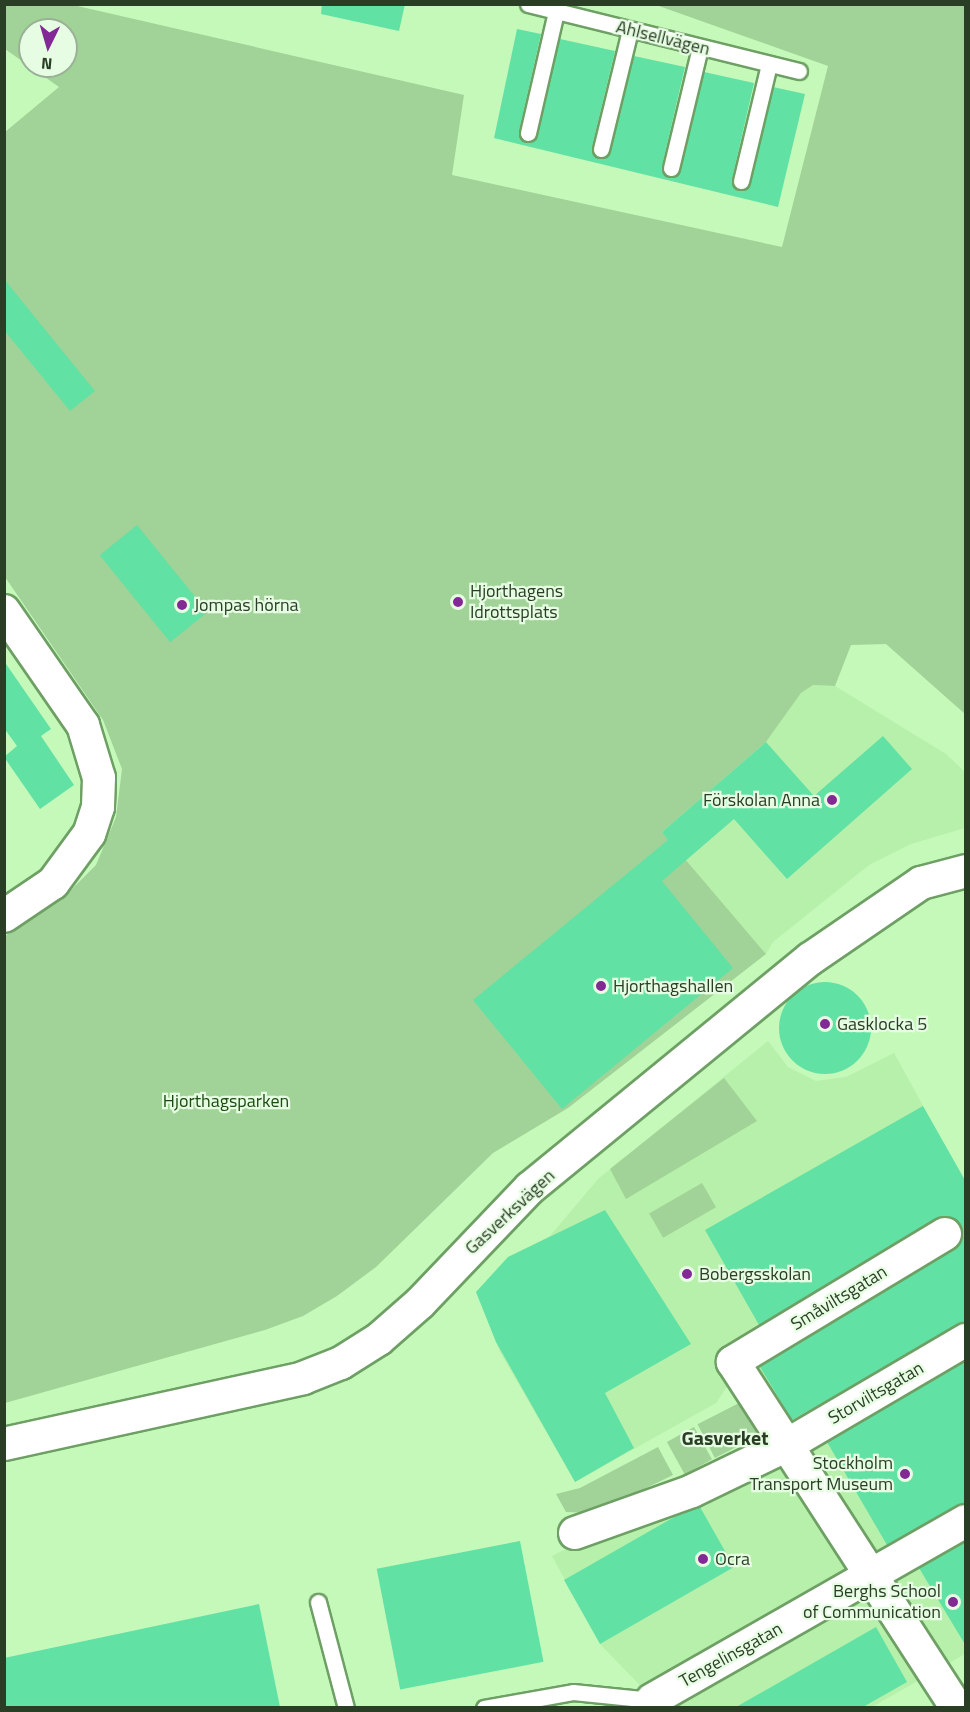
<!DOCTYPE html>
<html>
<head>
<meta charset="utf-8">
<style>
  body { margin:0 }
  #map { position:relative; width:970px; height:1712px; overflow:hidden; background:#c4f9ba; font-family:"Titillium Web",sans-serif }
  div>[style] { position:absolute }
  .built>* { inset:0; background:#b6f0aa }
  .green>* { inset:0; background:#a1d297; transform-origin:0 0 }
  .building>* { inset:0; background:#62e1a5; transform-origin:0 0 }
  .round { border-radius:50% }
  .roads { filter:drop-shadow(2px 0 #6e9f64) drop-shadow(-2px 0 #6e9f64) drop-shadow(0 2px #6e9f64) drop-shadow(0 -2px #6e9f64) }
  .lane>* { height:15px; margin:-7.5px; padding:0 7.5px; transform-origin:7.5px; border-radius:7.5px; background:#fff }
  .street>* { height:32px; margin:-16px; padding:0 16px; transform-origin:16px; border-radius:16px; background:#fff }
  .dots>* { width:16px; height:16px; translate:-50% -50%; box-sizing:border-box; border:3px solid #e7fde3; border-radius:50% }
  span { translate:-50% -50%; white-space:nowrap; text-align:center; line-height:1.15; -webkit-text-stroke:4.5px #e7fde3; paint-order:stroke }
  .street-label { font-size:18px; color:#293e25 }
  .poi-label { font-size:18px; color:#293e25 }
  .left { translate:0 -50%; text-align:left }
  .right { translate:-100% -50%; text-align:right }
  .park-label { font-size:18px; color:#1a4b0f }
  .neighbourhood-label { font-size:20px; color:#293e25; font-weight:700 }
  .frame { position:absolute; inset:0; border:6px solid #293e25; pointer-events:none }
  .north { position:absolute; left:18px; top:18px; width:60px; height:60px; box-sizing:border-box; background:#e7fde3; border:2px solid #9bb197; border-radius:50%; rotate:185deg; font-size:16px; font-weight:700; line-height:24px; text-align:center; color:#293e25 }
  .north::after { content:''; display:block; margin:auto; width:21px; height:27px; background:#832995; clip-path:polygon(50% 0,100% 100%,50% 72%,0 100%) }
</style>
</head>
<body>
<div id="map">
  <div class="built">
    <i style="clip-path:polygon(813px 685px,835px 686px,946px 754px,965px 772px,965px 828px,911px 844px,869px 865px,773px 942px,766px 954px,662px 832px,766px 742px,801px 693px)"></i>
    <i style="clip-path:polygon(768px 1041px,788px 1067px,816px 1081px,846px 1077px,894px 1053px,965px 1182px,965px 1654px,872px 1707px,662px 1708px,600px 1644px,552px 1556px,770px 1444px,734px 1376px,716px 1403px,575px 1482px,500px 1352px,476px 1292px,508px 1257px,550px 1236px,598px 1179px)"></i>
  </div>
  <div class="green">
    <i style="clip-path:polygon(evenodd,5px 5px,73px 5px,464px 95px,452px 175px,782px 247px,828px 66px,656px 5px,965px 5px,965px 714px,886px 644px,851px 645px,835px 686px,813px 685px,801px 693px,766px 742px,662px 832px,766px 954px,568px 1108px,493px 1153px,376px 1267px,337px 1296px,303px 1316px,265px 1330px,5px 1403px,5px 936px,66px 895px,96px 865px,116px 817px,122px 769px,103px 720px,5px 577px,5px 132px,59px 87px,5px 49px,5px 5px,30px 30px,66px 30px,66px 66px,30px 66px,30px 30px)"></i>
    <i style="clip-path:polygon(724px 1078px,757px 1121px,626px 1199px,610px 1169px)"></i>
    <i style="left:702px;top:1183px;width:28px;height:61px;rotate:60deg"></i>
    <i style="left:743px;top:1401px;width:38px;height:51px;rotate:63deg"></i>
    <i style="left:694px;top:1427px;width:37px;height:31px;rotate:61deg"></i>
    <i style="clip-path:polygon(658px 1447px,673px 1475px,594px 1513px,566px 1512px,556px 1494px,580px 1488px)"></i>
  </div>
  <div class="building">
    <i style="clip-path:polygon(322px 4px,405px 4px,399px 31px,321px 14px)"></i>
    <i style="clip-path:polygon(517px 29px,541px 34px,519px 131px,526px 143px,537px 135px,560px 39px,615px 51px,592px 147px,599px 159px,610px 151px,634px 56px,685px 67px,662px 166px,669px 178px,680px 170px,704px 72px,754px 83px,732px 179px,739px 191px,750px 183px,773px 87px,805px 94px,778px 207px,494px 138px)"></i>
    <i style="clip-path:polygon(4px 279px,95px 391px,70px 411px,4px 330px)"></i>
    <i style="left:137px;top:525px;width:112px;height:48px;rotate:51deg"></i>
    <i style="clip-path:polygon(4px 661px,51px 729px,41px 736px,74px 785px,40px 809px,4px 757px,17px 746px,4px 728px)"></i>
    <i style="clip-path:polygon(883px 736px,912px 769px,787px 879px,734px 819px,662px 881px,733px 968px,562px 1109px,473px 1000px,668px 840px,662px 832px,766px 742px,814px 796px)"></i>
    <i class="round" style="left:779px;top:982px;width:92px;height:92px"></i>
    <i style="clip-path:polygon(923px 1106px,966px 1182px,966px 1322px,792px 1420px,760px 1367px,954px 1249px,961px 1242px,961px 1225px,953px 1218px,936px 1219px,759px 1325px,705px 1230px)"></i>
    <i style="clip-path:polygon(605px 1210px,691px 1344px,605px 1393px,634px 1448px,575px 1482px,496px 1342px,476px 1292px,508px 1257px)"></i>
    <i style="clip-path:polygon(966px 1361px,966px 1503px,887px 1545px,827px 1442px)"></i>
    <i style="clip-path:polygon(700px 1507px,734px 1567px,600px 1644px,564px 1580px,676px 1516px)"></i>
    <i style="left:520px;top:1541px;width:123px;height:146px;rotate:79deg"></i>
    <i style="clip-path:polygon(966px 1542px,966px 1646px,919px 1568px)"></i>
    <i style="clip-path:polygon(259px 1604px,280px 1707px,4px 1707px,4px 1658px)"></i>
    <i style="clip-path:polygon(876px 1627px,907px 1682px,863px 1707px,736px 1707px)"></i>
  </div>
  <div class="roads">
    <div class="lane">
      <i style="left:528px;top:4px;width:279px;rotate:13.9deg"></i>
      <i style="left:528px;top:133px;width:124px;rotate:-77deg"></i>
      <i style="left:601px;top:149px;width:122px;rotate:-76.3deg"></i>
      <i style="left:671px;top:168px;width:124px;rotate:-76.5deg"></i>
      <i style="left:741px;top:181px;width:120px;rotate:-76.5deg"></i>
      <i style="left:318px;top:1602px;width:110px;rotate:75.2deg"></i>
      <i style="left:484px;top:1708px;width:90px;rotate:-10.2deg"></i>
      <i style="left:573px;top:1692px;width:79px;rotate:5.8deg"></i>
    </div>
    <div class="street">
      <i style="left:4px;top:611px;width:139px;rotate:55.3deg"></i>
      <i style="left:83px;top:725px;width:55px;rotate:73.2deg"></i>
      <i style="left:99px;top:778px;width:29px;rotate:92deg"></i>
      <i style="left:98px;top:807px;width:28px;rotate:108deg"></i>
      <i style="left:89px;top:834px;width:61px;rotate:126.3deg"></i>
      <i style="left:53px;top:883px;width:59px;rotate:146deg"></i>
      <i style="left:945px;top:1234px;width:248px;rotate:148.9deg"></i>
      <i style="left:733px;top:1362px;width:412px;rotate:57.1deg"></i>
      <i style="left:4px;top:1444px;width:306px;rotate:-12.4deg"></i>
      <i style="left:303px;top:1378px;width:41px;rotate:-21.5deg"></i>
      <i style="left:341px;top:1363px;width:45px;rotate:-32.3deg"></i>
      <i style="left:379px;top:1339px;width:55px;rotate:-41.3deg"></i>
      <i style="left:420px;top:1303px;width:159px;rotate:-46.3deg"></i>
      <i style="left:530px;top:1188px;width:362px;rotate:-39.3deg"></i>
      <i style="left:810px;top:959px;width:135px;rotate:-34.4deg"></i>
      <i style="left:921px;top:883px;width:47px;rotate:-14.9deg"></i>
      <i style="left:575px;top:1533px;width:124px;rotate:-19.7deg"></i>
      <i style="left:692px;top:1491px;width:106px;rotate:-25.8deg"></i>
      <i style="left:787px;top:1445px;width:208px;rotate:-30.4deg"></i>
      <i style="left:652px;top:1700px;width:361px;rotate:-29.7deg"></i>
    </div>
  </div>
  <div class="dots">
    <i style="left:458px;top:602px;background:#832995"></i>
    <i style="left:182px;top:605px;background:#832995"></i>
    <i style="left:832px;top:800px;background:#832995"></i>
    <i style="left:601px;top:986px;background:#832995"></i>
    <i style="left:825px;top:1024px;background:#832995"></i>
    <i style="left:687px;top:1274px;background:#832995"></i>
    <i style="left:905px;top:1474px;background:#832995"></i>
    <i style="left:703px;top:1559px;background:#832995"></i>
    <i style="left:953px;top:1602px;background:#832995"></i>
  </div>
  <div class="street-label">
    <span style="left:663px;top:38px;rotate:14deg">Ahlsellvägen</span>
    <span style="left:510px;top:1212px;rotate:-43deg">Gasverksvägen</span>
    <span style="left:839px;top:1298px;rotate:-31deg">Småviltsgatan</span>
    <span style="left:876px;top:1393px;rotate:-30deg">Storviltsgatan</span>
    <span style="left:731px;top:1655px;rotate:-29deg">Tengelinsgatan</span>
  </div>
  <div class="poi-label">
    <span class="left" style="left:470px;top:602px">Hjorthagens<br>Idrottsplats</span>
    <span class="left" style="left:194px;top:605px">Jompas hörna</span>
    <span class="right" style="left:820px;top:800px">Förskolan Anna</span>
    <span class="left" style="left:613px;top:986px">Hjorthagshallen</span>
    <span class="left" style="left:837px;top:1024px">Gasklocka 5</span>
    <span class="left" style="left:699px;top:1274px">Bobergsskolan</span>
    <span class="right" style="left:893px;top:1474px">Stockholm<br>Transport Museum</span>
    <span class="left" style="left:715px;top:1559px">Ocra</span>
    <span class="right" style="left:941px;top:1602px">Berghs School<br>of Communication</span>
  </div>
  <div class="park-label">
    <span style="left:226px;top:1101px">Hjorthagsparken</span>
  </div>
  <div class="neighbourhood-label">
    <span style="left:725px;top:1437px">Gasverket</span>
  </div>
  <div class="frame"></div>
  <div class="north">N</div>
</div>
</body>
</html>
